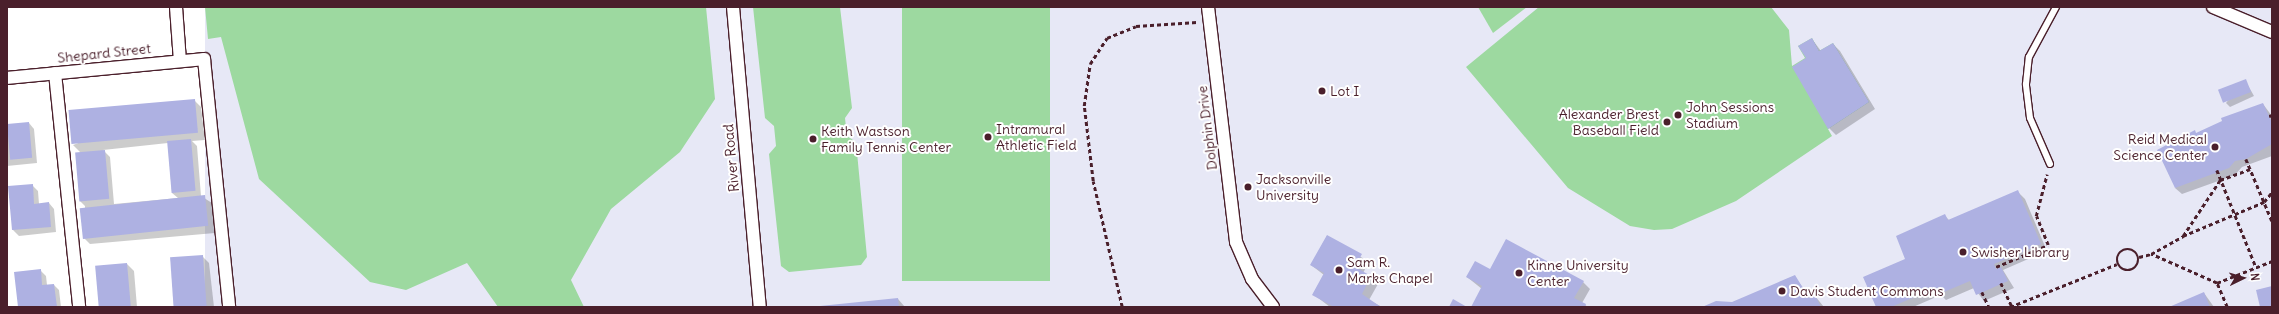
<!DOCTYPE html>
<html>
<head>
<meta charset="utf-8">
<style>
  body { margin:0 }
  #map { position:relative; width:2279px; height:314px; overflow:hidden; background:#fff; font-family:Delius,sans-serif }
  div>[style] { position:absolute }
  .built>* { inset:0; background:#e7e8f6; transform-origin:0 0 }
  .green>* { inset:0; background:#9dd9a0; transform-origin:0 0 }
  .shadow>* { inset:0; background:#0003 }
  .building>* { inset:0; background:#aeb1e2; transform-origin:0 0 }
  .path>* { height:2.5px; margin-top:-1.25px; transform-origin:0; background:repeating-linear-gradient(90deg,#4a1f2b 0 4px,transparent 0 7px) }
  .path>.ring { margin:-1.25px; padding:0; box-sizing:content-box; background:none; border:2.5px solid #4a1f2b; border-radius:50% }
  .roads { filter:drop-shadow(1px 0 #4a1f2b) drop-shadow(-1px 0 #4a1f2b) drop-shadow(0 1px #4a1f2b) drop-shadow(0 -1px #4a1f2b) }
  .lane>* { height:6px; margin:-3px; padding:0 3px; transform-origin:3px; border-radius:3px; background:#fff }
  .street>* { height:12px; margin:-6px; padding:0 6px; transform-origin:6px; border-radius:6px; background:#fff }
  .dots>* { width:11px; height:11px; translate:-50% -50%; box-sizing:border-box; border:2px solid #fff; border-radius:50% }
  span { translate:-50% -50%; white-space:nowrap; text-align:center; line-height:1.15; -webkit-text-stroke:4px #fff; paint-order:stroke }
  .street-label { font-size:14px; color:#4a1f2b }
  .poi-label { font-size:14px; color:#4a1f2b }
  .left { translate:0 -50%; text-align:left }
  .right { translate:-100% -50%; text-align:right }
  .frame { position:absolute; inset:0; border:8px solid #4a1f2b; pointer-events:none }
  .north { position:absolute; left:2223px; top:258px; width:40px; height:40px; -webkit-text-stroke:3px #fff; paint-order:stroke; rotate:85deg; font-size:11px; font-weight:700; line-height:16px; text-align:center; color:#4a1f2b }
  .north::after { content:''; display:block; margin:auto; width:14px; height:18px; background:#4a1f2b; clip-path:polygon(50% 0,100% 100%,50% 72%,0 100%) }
</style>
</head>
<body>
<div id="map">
  <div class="built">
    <i style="left:205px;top:7px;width:2067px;height:302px"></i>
  </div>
  <div class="green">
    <i style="clip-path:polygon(205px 7px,706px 7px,715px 99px,680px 152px,611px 209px,571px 280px,584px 307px,498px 307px,467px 263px,406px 290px,370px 282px,259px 179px,221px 37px,208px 39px)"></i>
    <i style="clip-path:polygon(753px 7px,840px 7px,852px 108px,845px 118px,847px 136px,856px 142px,867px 257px,861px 265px,789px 272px,781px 266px,769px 154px,776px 146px,774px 126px,765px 118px)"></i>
    <i style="left:902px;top:7px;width:148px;height:274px"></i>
    <i style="clip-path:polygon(1478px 7px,1527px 7px,1493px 33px)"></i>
    <i style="clip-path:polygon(1539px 7px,1771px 7px,1789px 30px,1792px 66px,1805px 58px,1798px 46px,1812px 38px,1819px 51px,1833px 43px,1869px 102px,1828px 129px,1832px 136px,1736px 201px,1672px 229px,1654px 230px,1630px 226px,1568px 188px,1466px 67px)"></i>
  </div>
  <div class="shadow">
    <i style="clip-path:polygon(1812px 39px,1821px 51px,1833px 44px,1840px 51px,1875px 109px,1836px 135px,1829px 128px)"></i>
    <i style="clip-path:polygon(2245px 80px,2254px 96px,2230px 107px,2226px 103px)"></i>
    <i style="clip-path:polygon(evenodd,194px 100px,201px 107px,205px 140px,192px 141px,197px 146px,201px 196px,212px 203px,215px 233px,90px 244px,83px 237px,85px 206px,80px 201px,81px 153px,73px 145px,194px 100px,168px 143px,172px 193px,178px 198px,114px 204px,110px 157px,103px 150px,168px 143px)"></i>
    <i style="clip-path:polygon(2263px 104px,2272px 116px,2272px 156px,2242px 167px,2235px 175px,2182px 194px,2175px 188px)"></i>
    <i style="clip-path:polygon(29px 123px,34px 129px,37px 163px,7px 166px,7px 125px)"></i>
    <i style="clip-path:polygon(32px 185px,38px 191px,39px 204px,49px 203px,54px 209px,56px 232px,19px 236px,13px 230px,9px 187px)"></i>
    <i style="clip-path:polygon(2018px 192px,2025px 199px,2047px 251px,2003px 270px,2014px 288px,1984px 301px,1974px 288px,1946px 300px,1941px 295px,1913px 307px,1877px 307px,1907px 260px,1945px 216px,1950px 221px)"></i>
    <i style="clip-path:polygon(1327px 236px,1369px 262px,1363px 273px,1378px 284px,1369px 300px,1382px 307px,1330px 307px,1313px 294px,1324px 275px,1311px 265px)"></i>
    <i style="clip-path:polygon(202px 256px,209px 263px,214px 307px,176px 307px)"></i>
    <i style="clip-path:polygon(127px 264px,134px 271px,137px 307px,99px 307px)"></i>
    <i style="clip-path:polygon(40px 270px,46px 276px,47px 285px,54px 285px,59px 290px,61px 307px,19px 307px)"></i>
    <i style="clip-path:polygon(1491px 270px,1583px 282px,1590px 289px,1582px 303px,1588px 307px,1472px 307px,1482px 289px,1467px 277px)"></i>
    <i style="clip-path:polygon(1794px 276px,1811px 298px,1815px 296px,1824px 307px,1705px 307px,1733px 303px)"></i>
    <i style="clip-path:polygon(2204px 293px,2214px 307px,2171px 307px)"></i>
    <i style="clip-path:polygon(898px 299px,905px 307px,820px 307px)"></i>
  </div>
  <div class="building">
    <i style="clip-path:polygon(1812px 38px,1819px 51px,1833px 43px,1869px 102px,1828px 129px,1792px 67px,1806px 58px,1798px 46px)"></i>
    <i style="left:2246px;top:79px;width:14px;height:30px;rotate:69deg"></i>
    <i style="left:195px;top:99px;width:34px;height:127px;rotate:85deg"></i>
    <i style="clip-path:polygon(2263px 103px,2272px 123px,2272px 144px,2246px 159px,2235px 161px,2229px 168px,2175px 188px,2157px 150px,2195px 130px,2196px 133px,2222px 121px,2221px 118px)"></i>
    <i style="left:29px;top:122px;width:36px;height:22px;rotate:85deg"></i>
    <i style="left:191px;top:139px;width:52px;height:24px;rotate:85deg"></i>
    <i style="left:105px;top:150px;width:49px;height:30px;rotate:85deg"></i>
    <i style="clip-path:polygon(33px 184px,34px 204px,49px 202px,51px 227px,12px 230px,8px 186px)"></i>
    <i style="clip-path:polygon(2018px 190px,2041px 244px,1994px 264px,1996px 269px,2001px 267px,2008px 281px,1976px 295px,1970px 281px,1939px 294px,1936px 288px,1891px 307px,1876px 307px,1863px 277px,1905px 259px,1896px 236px,1945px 214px,1948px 220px)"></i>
    <i style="left:205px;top:195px;width:31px;height:126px;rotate:84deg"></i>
    <i style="clip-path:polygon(1327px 235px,1362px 254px,1355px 267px,1371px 276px,1362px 294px,1381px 307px,1334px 307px,1312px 295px,1324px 273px,1310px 265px)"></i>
    <i style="clip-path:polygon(1506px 239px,1584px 281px,1574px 298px,1586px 304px,1585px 307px,1471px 307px,1482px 286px,1466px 277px,1475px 261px,1490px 269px)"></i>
    <i style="left:203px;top:255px;width:52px;height:33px;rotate:86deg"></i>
    <i style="left:127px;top:263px;width:44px;height:32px;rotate:85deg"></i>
    <i style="clip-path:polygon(41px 269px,42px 285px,54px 284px,57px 307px,18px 307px,14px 272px)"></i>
    <i style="clip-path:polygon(1795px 275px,1809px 298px,1815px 295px,1821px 307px,1702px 307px,1716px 301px,1732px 302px)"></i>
    <i style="clip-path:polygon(2272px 286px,2272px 307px,2260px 307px,2256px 290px)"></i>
    <i style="clip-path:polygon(2204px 292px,2210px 307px,2169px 307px)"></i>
    <i style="clip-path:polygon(898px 298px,899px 307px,820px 307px,820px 306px)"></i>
    <i style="clip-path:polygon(1453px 299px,1467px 307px,1449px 307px)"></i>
  </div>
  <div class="path">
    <i style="left:2269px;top:116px;width:3px;rotate:-18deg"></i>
    <i style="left:2246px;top:159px;width:67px;rotate:67.2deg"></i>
    <i style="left:2217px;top:170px;width:105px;rotate:68.1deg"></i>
    <i style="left:2183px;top:236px;width:67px;rotate:-56.5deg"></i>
    <i style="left:2220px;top:180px;width:32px;rotate:-20deg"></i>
    <i class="ring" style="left:2117px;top:249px;width:19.5px;height:19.5px"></i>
    <i style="left:2139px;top:257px;width:12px;rotate:-14deg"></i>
    <i style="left:1996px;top:267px;width:56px;rotate:-22.9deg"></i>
    <i style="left:2048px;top:245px;width:31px;rotate:-112deg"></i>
    <i style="left:2036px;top:216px;width:43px;rotate:-75.3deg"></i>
    <i style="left:2001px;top:283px;width:26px;rotate:65deg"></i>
    <i style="left:2217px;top:283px;width:59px;rotate:-21.8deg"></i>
    <i style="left:1982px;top:292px;width:17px;rotate:65deg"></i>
    <i style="left:1122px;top:307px;width:129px;rotate:-103deg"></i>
    <i style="left:1093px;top:181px;width:76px;rotate:-96.8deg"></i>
    <i style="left:1084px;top:106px;width:42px;rotate:-81.9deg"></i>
    <i style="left:1090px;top:64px;width:31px;rotate:-57deg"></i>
    <i style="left:1107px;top:38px;width:31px;rotate:-22deg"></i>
    <i style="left:1136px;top:26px;width:61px;rotate:-3.8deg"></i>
    <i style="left:2010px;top:307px;width:115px;rotate:-21.9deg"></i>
    <i style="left:2227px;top:307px;width:26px;rotate:-113deg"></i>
    <i style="left:2217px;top:283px;width:72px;rotate:-156.3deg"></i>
    <i style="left:2151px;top:254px;width:37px;rotate:-29deg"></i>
    <i style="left:2183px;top:236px;width:88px;rotate:-22.8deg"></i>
    <i style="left:2264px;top:202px;width:13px;rotate:-51deg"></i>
  </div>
  <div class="roads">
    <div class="lane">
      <i style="left:2050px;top:164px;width:50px;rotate:-113.5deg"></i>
      <i style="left:2030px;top:118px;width:34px;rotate:-97deg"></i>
      <i style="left:2026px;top:84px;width:27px;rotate:-84deg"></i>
      <i style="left:2029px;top:57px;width:57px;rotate:-61.6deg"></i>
    </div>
    <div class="street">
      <i style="left:176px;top:7px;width:54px;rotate:85.8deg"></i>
      <i style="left:733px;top:7px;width:301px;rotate:84.9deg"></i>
      <i style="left:1208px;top:7px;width:237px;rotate:83.2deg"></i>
      <i style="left:1236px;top:242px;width:40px;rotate:66.6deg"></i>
      <i style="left:1252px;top:279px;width:35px;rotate:53deg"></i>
      <i style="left:2213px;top:7px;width:64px;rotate:23deg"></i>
      <i style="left:55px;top:73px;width:235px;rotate:84.1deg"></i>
      <i style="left:7px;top:78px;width:198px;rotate:-5.5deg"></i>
      <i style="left:204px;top:59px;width:249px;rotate:84.2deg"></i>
    </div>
  </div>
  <div class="dots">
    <i style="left:1322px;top:91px;background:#4a1f2b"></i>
    <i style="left:1678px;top:115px;background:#4a1f2b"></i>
    <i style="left:1667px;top:122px;background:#4a1f2b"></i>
    <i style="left:988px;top:137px;background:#4a1f2b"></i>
    <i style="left:813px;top:139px;background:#4a1f2b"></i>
    <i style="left:2215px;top:147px;background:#4a1f2b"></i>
    <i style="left:1248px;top:187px;background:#4a1f2b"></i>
    <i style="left:1963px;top:252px;background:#4a1f2b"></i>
    <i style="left:1339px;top:270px;background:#4a1f2b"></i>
    <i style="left:1519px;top:273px;background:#4a1f2b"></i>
    <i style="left:1782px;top:291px;background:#4a1f2b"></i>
  </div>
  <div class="street-label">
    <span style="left:104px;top:53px;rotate:-6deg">Shepard Street</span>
    <span style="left:1207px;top:128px;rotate:-97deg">Dolphin Drive</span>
    <span style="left:731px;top:158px;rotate:-95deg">River Road</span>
  </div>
  <div class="poi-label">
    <span class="left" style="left:1330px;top:91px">Lot I</span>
    <span class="left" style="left:1686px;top:115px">John Sessions<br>Stadium</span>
    <span class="right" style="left:1659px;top:122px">Alexander Brest<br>Baseball Field</span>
    <span class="left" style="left:996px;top:137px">Intramural<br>Athletic Field</span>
    <span class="left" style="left:821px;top:139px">Keith Wastson<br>Family Tennis Center</span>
    <span class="right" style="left:2207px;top:147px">Reid Medical<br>Science Center</span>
    <span class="left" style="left:1256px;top:187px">Jacksonville<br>University</span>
    <span class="left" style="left:1971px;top:252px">Swisher Library</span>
    <span class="left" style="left:1347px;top:270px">Sam R.<br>Marks Chapel</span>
    <span class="left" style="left:1527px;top:273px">Kinne University<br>Center</span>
    <span class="left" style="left:1790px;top:291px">Davis Student Commons</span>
  </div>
  <div class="frame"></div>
  <div class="north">N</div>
</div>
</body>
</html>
